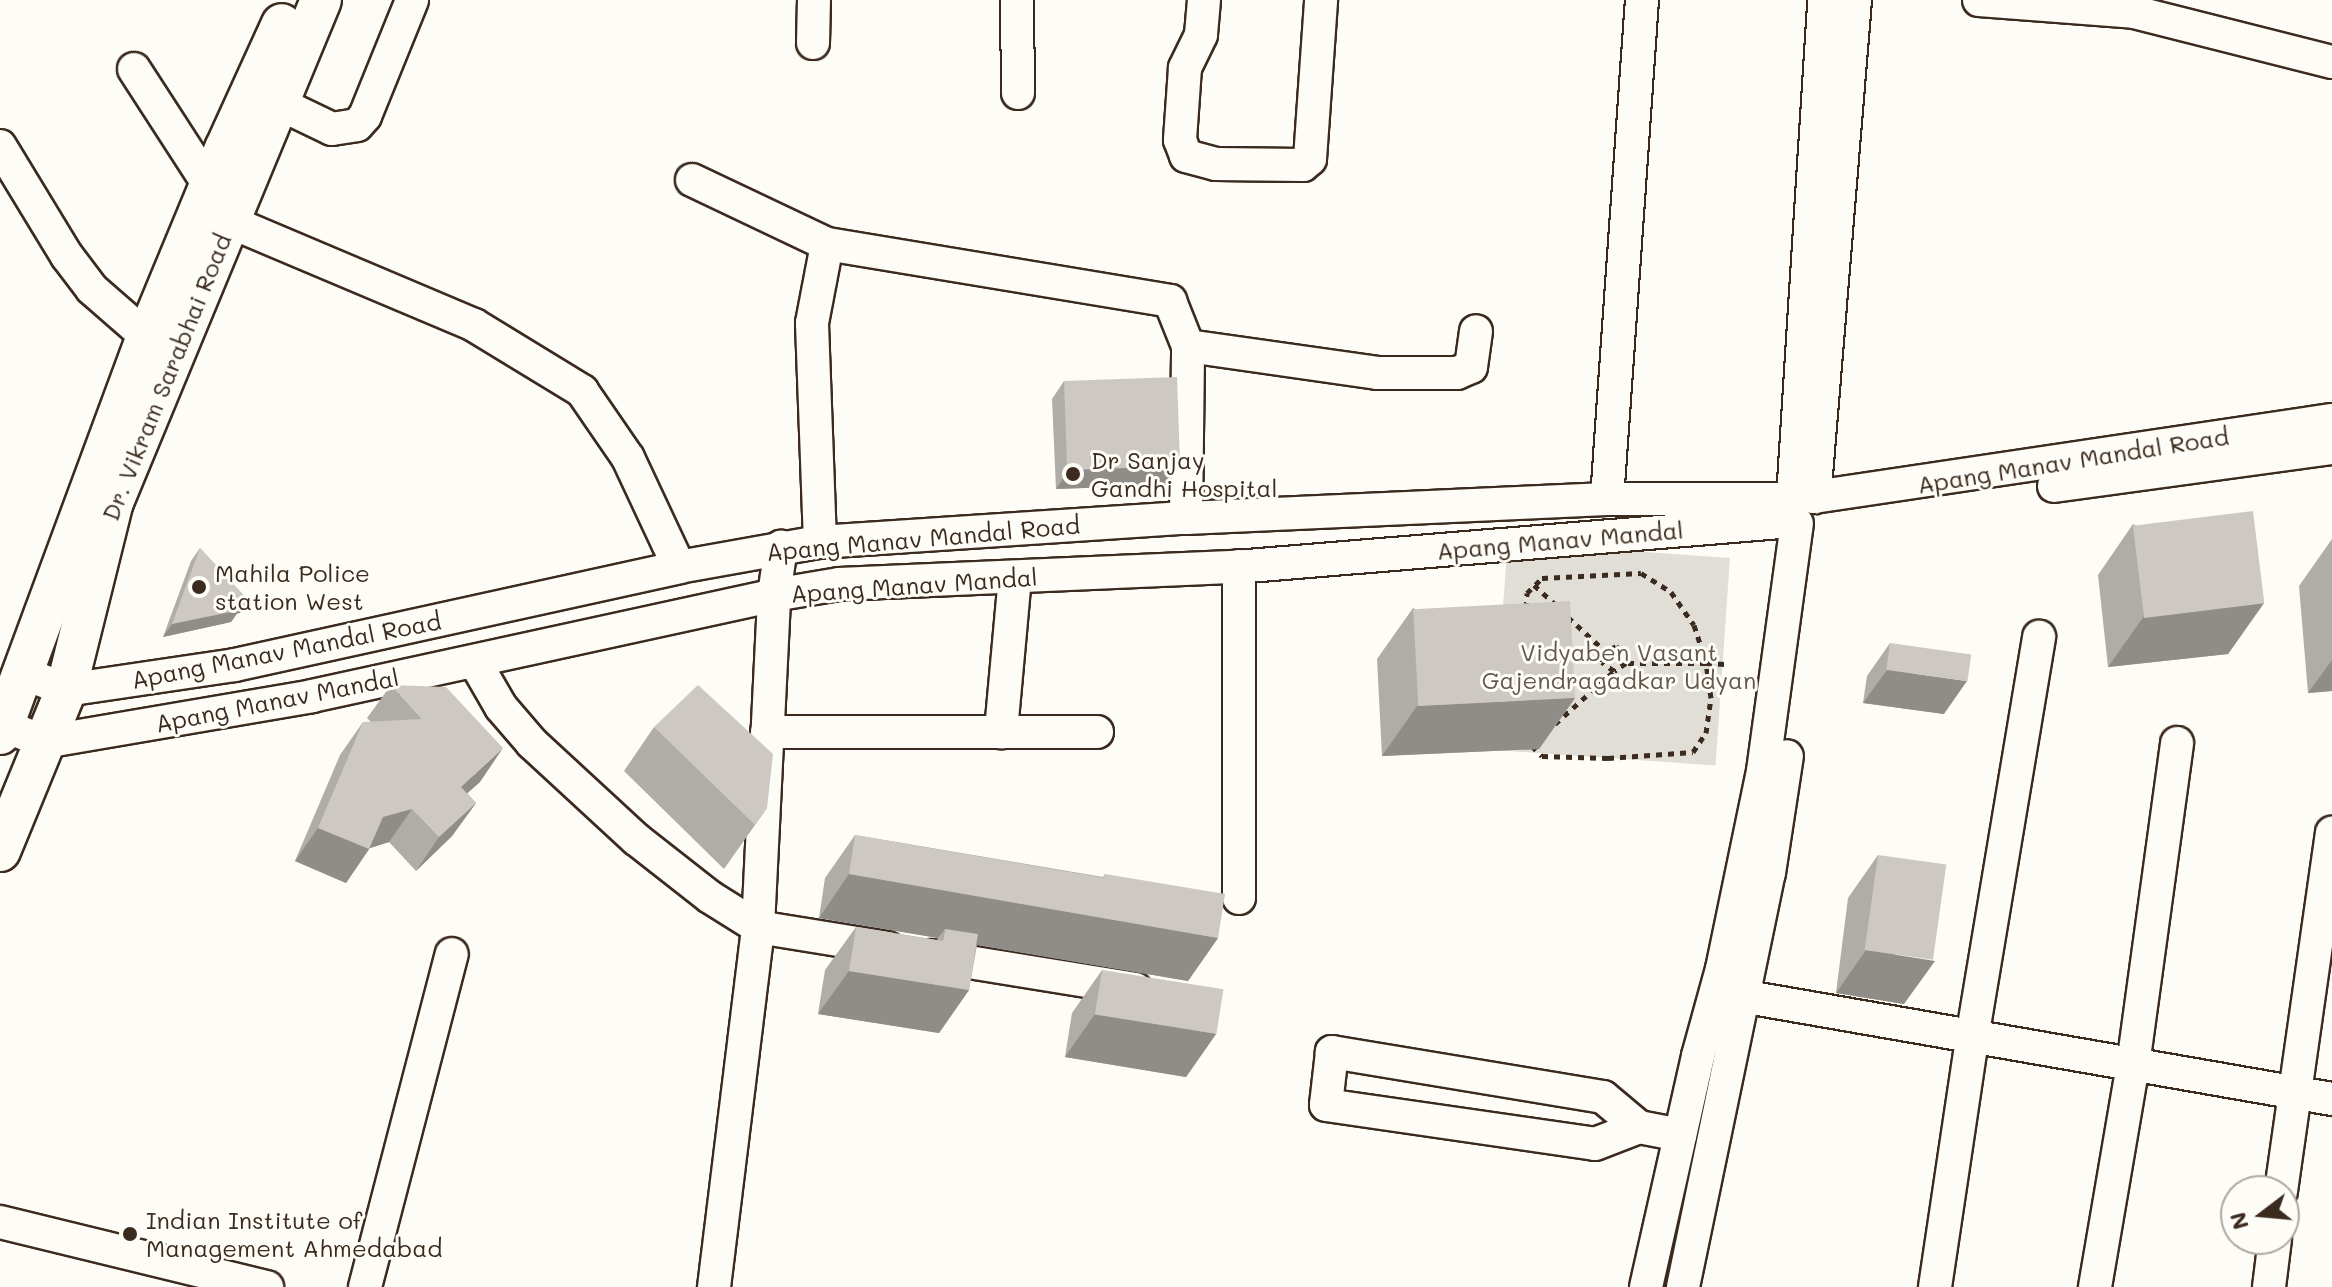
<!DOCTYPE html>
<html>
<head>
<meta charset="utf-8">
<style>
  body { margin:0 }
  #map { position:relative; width:2332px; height:1287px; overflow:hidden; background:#fdfcf7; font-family:Mali,sans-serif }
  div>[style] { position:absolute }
  .green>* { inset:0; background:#e1ded7; transform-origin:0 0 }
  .path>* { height:5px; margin-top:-2.5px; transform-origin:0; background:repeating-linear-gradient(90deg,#3b2a1e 0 6px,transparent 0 12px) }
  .roads { filter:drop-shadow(2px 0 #3b2a1e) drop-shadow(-2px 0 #3b2a1e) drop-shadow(0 2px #3b2a1e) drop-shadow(0 -2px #3b2a1e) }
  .minor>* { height:32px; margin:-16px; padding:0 16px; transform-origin:16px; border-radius:16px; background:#fdfcf7 }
  .major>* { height:40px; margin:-20px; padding:0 20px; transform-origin:20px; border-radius:20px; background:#fdfcf7 }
  .wall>* { inset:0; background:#b0aca7 }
  .shaded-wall>* { inset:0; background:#908c88 }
  .building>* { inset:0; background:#cdc8c2; transform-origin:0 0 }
  .dots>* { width:22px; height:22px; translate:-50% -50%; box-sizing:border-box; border:4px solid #fdfcf7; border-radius:50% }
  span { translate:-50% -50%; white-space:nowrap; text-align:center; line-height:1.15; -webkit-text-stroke:6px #fdfcf7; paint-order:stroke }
  .street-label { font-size:24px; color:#3b2a1e }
  .poi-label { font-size:24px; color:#3b2a1e }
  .left { translate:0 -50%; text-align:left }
  .park-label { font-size:24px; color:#64574c }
  .north { position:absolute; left:2220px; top:1175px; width:80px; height:80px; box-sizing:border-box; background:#fdfcf7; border:2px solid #afa8a0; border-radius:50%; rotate:254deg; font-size:22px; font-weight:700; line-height:32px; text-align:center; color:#3b2a1e }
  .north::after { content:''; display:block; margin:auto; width:28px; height:36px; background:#3b2a1e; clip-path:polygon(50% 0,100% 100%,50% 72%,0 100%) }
</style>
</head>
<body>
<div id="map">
  <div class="green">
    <i style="left:1730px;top:558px;width:208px;height:223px;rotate:94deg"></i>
  </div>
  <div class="path">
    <i style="left:1534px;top:585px;width:28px;rotate:42deg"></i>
    <i style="left:1526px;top:608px;width:15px;rotate:-86deg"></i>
    <i style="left:1527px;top:593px;width:21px;rotate:-45deg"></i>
    <i style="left:1542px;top:578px;width:99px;rotate:-2.9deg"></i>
    <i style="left:1641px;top:573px;width:36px;rotate:32deg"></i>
    <i style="left:1671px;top:592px;width:40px;rotate:55.1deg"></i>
    <i style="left:1694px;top:625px;width:40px;rotate:72deg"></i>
    <i style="left:1706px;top:663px;width:80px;rotate:180deg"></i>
    <i style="left:1626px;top:663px;width:14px;rotate:146deg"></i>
    <i style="left:1614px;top:671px;width:15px;rotate:-143deg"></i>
    <i style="left:1602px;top:662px;width:8px;rotate:-83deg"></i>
    <i style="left:1603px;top:654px;width:15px;rotate:-32deg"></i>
    <i style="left:1616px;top:646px;width:15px;rotate:42deg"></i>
    <i style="left:1627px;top:656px;width:7px;rotate:98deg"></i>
    <i style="left:1568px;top:617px;width:50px;rotate:42.6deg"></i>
    <i style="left:1555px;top:724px;width:79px;rotate:-41.9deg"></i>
    <i style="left:1532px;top:746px;width:14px;rotate:45deg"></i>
    <i style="left:1542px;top:756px;width:66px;rotate:1.7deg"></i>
    <i style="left:1608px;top:758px;width:85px;rotate:-4deg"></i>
    <i style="left:1693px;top:752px;width:23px;rotate:-56deg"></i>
    <i style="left:1706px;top:733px;width:35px;rotate:-82deg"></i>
    <i style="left:1711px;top:698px;width:35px;rotate:-98deg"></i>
    <i style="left:1706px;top:663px;width:19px;rotate:3deg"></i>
  </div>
  <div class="roads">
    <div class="minor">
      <i style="left:1017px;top:0;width:93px;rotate:89.4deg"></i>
      <i style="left:1204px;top:0;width:35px;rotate:95deg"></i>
      <i style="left:1201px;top:35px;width:37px;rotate:116deg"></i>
      <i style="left:1185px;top:68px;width:72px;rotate:94deg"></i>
      <i style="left:1180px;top:140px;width:17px;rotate:69deg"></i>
      <i style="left:1186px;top:156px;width:31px;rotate:15deg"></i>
      <i style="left:1216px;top:164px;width:87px;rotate:0.7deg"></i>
      <i style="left:1303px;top:165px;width:9px;rotate:-41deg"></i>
      <i style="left:1310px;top:159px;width:159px;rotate:-86deg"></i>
      <i style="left:1855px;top:0;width:499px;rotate:94.7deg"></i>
      <i style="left:1814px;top:497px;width:524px;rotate:-8.46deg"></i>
      <i style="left:1979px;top:0;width:155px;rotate:4.4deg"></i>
      <i style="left:2134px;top:12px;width:204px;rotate:14.2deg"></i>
      <i style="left:813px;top:43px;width:43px;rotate:-88.7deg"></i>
      <i style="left:134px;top:69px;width:138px;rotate:57.1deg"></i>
      <i style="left:278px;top:103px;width:60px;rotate:25.7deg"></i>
      <i style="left:332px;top:129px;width:25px;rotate:-9deg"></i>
      <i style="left:357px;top:125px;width:12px;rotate:-48deg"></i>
      <i style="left:365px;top:116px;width:125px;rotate:-67.9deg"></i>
      <i style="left:0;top:146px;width:129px;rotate:58.7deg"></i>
      <i style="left:67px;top:256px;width:41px;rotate:52.9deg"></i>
      <i style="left:92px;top:289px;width:73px;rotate:41.1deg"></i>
      <i style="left:692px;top:180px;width:149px;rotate:25.4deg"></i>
      <i style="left:827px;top:244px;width:348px;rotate:9.4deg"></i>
      <i style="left:1170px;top:301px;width:48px;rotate:68.2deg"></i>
      <i style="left:228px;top:221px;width:267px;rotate:22.9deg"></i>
      <i style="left:474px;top:325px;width:127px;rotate:31.4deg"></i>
      <i style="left:582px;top:391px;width:81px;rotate:55.5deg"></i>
      <i style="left:628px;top:458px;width:120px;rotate:64.9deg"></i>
      <i style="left:2054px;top:486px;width:281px;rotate:-7.8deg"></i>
      <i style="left:1607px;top:499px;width:500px;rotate:-85.99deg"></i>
      <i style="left:1186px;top:518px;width:172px;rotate:-89.3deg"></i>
      <i style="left:1188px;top:346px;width:191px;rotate:8.1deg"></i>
      <i style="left:1377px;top:373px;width:80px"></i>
      <i style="left:1457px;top:373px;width:15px;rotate:-23deg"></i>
      <i style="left:1471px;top:367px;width:36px;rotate:-82deg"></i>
      <i style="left:820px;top:542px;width:219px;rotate:-92.1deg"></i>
      <i style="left:812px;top:323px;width:80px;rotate:-79.2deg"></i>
      <i style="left:1239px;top:566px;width:332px;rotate:90deg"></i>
      <i style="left:1015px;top:577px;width:156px;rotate:95.2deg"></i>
      <i style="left:1001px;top:732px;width:96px"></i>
      <i style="left:475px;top:662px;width:52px;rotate:60deg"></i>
      <i style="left:501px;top:707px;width:48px;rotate:49.3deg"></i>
      <i style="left:532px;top:743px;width:142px;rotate:42.7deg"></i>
      <i style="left:636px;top:839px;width:94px;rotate:38.1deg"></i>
      <i style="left:710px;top:897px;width:57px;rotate:32deg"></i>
      <i style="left:758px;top:927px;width:131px;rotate:9.2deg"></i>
      <i style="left:21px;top:672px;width:48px;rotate:21.8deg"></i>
      <i style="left:66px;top:690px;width:171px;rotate:-8.4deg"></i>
      <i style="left:235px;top:665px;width:455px;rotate:-12.4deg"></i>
      <i style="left:679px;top:567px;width:143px;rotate:-10.1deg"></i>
      <i style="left:820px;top:542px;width:367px;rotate:-3.8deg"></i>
      <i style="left:1186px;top:518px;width:421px;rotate:-2.6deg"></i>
      <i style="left:1607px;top:499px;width:186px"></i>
      <i style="left:1793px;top:499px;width:500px;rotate:-86.4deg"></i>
      <i style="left:3px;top:725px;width:44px;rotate:22.5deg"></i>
      <i style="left:44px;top:742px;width:272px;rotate:-9.7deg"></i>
      <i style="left:312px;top:696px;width:473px;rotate:-12.3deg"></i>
      <i style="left:774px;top:595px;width:66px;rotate:-9.6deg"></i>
      <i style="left:839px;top:584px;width:409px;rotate:-2.5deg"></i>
      <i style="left:1248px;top:566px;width:547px;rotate:-4.72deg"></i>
      <i style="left:767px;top:732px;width:234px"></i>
      <i style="left:932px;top:956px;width:206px;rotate:9.2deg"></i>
      <i style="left:1724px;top:993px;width:617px;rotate:9.89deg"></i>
      <i style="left:1639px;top:1127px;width:47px;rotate:-140.2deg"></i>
      <i style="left:1603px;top:1097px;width:275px;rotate:-170.6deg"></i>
      <i style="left:1332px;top:1052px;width:53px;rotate:96.5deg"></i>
      <i style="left:1326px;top:1105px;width:272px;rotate:8.2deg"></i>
      <i style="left:1595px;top:1144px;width:47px;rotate:-21.1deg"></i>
      <i style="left:1639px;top:1127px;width:42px;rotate:11deg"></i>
      <i style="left:2281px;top:1191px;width:362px;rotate:-81.9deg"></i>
      <i style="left:0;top:1222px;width:275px;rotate:13.7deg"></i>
      <i style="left:365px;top:1287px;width:344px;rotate:-75.4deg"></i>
      <i style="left:714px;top:1287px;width:363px;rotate:-83deg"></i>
      <i style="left:758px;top:927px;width:332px;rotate:-87.2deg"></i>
      <i style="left:774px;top:595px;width:49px;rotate:-81.7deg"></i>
      <i style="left:1646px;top:1287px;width:237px;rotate:-77.3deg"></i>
      <i style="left:1698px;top:1056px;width:90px;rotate:-74.6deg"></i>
      <i style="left:1722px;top:969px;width:202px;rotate:-78.3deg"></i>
      <i style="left:1763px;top:771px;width:250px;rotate:-82.2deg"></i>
      <i style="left:1683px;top:1287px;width:423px;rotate:-78.3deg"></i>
      <i style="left:1769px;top:873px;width:118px;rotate:-81.3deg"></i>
      <i style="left:1935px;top:1287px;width:252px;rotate:-81.5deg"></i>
      <i style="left:1972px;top:1038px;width:407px;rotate:-80.5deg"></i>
      <i style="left:2095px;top:1287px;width:225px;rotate:-80.3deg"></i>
      <i style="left:2133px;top:1065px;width:325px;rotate:-82.2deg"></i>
      <i style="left:2269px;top:1287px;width:48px;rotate:-82.9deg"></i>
    </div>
    <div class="major">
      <i style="left:0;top:734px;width:423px;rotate:-69.7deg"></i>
      <i style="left:147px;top:337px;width:204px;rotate:-67.5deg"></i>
      <i style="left:225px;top:149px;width:137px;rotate:-65.5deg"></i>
      <i style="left:0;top:851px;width:174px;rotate:-67.7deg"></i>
      <i style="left:66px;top:690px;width:194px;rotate:-76deg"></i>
      <i style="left:113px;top:502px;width:543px;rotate:-67.49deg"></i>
    </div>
  </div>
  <div class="wall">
    <i style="clip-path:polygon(1064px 381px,1180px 466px,1167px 485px,1056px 489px,1052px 399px)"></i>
    <i style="clip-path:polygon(2133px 524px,2264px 603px,2228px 654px,2108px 667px,2098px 575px)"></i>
    <i style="clip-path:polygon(2332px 539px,2332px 691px,2308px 693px,2299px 586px)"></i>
    <i style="clip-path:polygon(200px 548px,249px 601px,240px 613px,237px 614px,231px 622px,163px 637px,191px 561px)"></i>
    <i style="clip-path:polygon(1413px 608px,1575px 698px,1539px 749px,1382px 756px,1377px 659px)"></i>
    <i style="clip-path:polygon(1890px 643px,1944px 714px,1863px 703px,1867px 676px)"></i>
    <i style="clip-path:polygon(391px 685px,480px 782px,467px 793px,476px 803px,452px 836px,416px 871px,389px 842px,370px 848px,346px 883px,295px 861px,340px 755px,363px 722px,371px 722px,367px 718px)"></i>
    <i style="clip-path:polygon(654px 727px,767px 808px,724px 869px,624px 771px)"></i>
    <i style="clip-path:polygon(855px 835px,1103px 877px,1105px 874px,1218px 938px,1188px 981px,977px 945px,969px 990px,939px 1033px,818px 1014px,825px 970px,856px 927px,937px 940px,938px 938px,819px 918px,825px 878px)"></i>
    <i style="clip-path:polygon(1878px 855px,1904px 1004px,1836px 993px,1848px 898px)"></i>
    <i style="clip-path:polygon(1102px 970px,1216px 1034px,1186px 1077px,1065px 1057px,1072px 1013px)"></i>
  </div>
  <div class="shaded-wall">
    <i style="clip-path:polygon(1180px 466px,1167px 485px,1056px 489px,1069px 470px)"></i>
    <i style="clip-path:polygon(249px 601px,240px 613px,237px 613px,231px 622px,163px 637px,172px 624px,238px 603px)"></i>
    <i style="clip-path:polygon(2264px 603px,2228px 654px,2108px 667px,2144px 616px)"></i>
    <i style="clip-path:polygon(2332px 660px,2332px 691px,2308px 693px)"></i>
    <i style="clip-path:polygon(1887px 670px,1967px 681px,1944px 714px,1863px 703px)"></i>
    <i style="clip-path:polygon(1575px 698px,1539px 749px,1382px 756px,1417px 706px)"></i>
    <i style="clip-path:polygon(503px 748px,480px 782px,437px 820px,461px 787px)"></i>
    <i style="clip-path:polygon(476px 803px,452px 836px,416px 871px,439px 837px)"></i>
    <i style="clip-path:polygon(412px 809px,389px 842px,367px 849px,369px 849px,346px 883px,295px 861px,318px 828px)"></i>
    <i style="clip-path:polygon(849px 874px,1218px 938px,1188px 981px,943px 939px,945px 929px,938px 938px,819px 918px)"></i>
    <i style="clip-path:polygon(1866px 950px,1935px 961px,1904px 1004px,1836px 993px)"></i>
    <i style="clip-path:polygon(849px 971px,969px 990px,939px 1033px,818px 1014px)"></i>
    <i style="clip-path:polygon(1095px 1014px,1216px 1034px,1186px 1077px,1065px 1057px)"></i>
  </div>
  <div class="building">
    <i style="left:1177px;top:377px;width:89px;height:113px;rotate:88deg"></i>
    <i style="left:2253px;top:511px;width:93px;height:121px;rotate:83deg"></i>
    <i style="clip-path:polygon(200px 548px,249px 601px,238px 603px,240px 610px,172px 624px)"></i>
    <i style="left:1570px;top:601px;width:97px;height:157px;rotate:87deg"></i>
    <i style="left:1890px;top:643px;width:82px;height:27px;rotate:8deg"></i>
    <i style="clip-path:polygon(391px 685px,446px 687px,503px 748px,461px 787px,476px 803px,439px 837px,412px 809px,383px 817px,369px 849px,318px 828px,363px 722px,422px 719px)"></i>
    <i style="clip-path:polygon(698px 685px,773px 754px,767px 808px,755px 825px,654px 727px)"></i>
    <i style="clip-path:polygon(855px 835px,1104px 878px,1105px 874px,1225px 894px,1218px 938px,849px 874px)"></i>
    <i style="left:1878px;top:855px;width:69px;height:96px;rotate:8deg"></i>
    <i style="clip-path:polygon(856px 927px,943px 941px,945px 929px,978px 934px,969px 990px,849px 971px)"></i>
    <i style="left:1102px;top:970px;width:123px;height:45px;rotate:9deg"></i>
  </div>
  <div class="dots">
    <i style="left:1073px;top:474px;background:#3b2a1e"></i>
    <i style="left:199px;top:587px;background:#3b2a1e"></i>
    <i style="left:130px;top:1234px;background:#3b2a1e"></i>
  </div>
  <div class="street-label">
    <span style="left:166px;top:377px;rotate:-68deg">Dr. Vikram Sarabhai Road</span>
    <span style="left:2073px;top:460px;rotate:-9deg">Apang Manav Mandal Road</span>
    <span style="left:923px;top:538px;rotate:-5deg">Apang Manav Mandal Road</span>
    <span style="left:1560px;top:540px;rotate:-5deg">Apang Manav Mandal</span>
    <span style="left:914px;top:585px;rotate:-4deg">Apang Manav Mandal</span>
    <span style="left:286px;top:650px;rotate:-11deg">Apang Manav Mandal Road</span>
    <span style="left:277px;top:700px;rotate:-11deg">Apang Manav Mandal</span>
  </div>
  <div class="poi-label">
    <span class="left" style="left:1091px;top:474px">Dr Sanjay<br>Gandhi Hospital</span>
    <span class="left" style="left:215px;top:587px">Mahila Police<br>station West</span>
    <span class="left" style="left:146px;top:1234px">Indian Institute of<br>Management Ahmedabad</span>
  </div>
  <div class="park-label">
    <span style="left:1619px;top:666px">Vidyaben Vasant<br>Gajendragadkar Udyan</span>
  </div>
  <div class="north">N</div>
</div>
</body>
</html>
